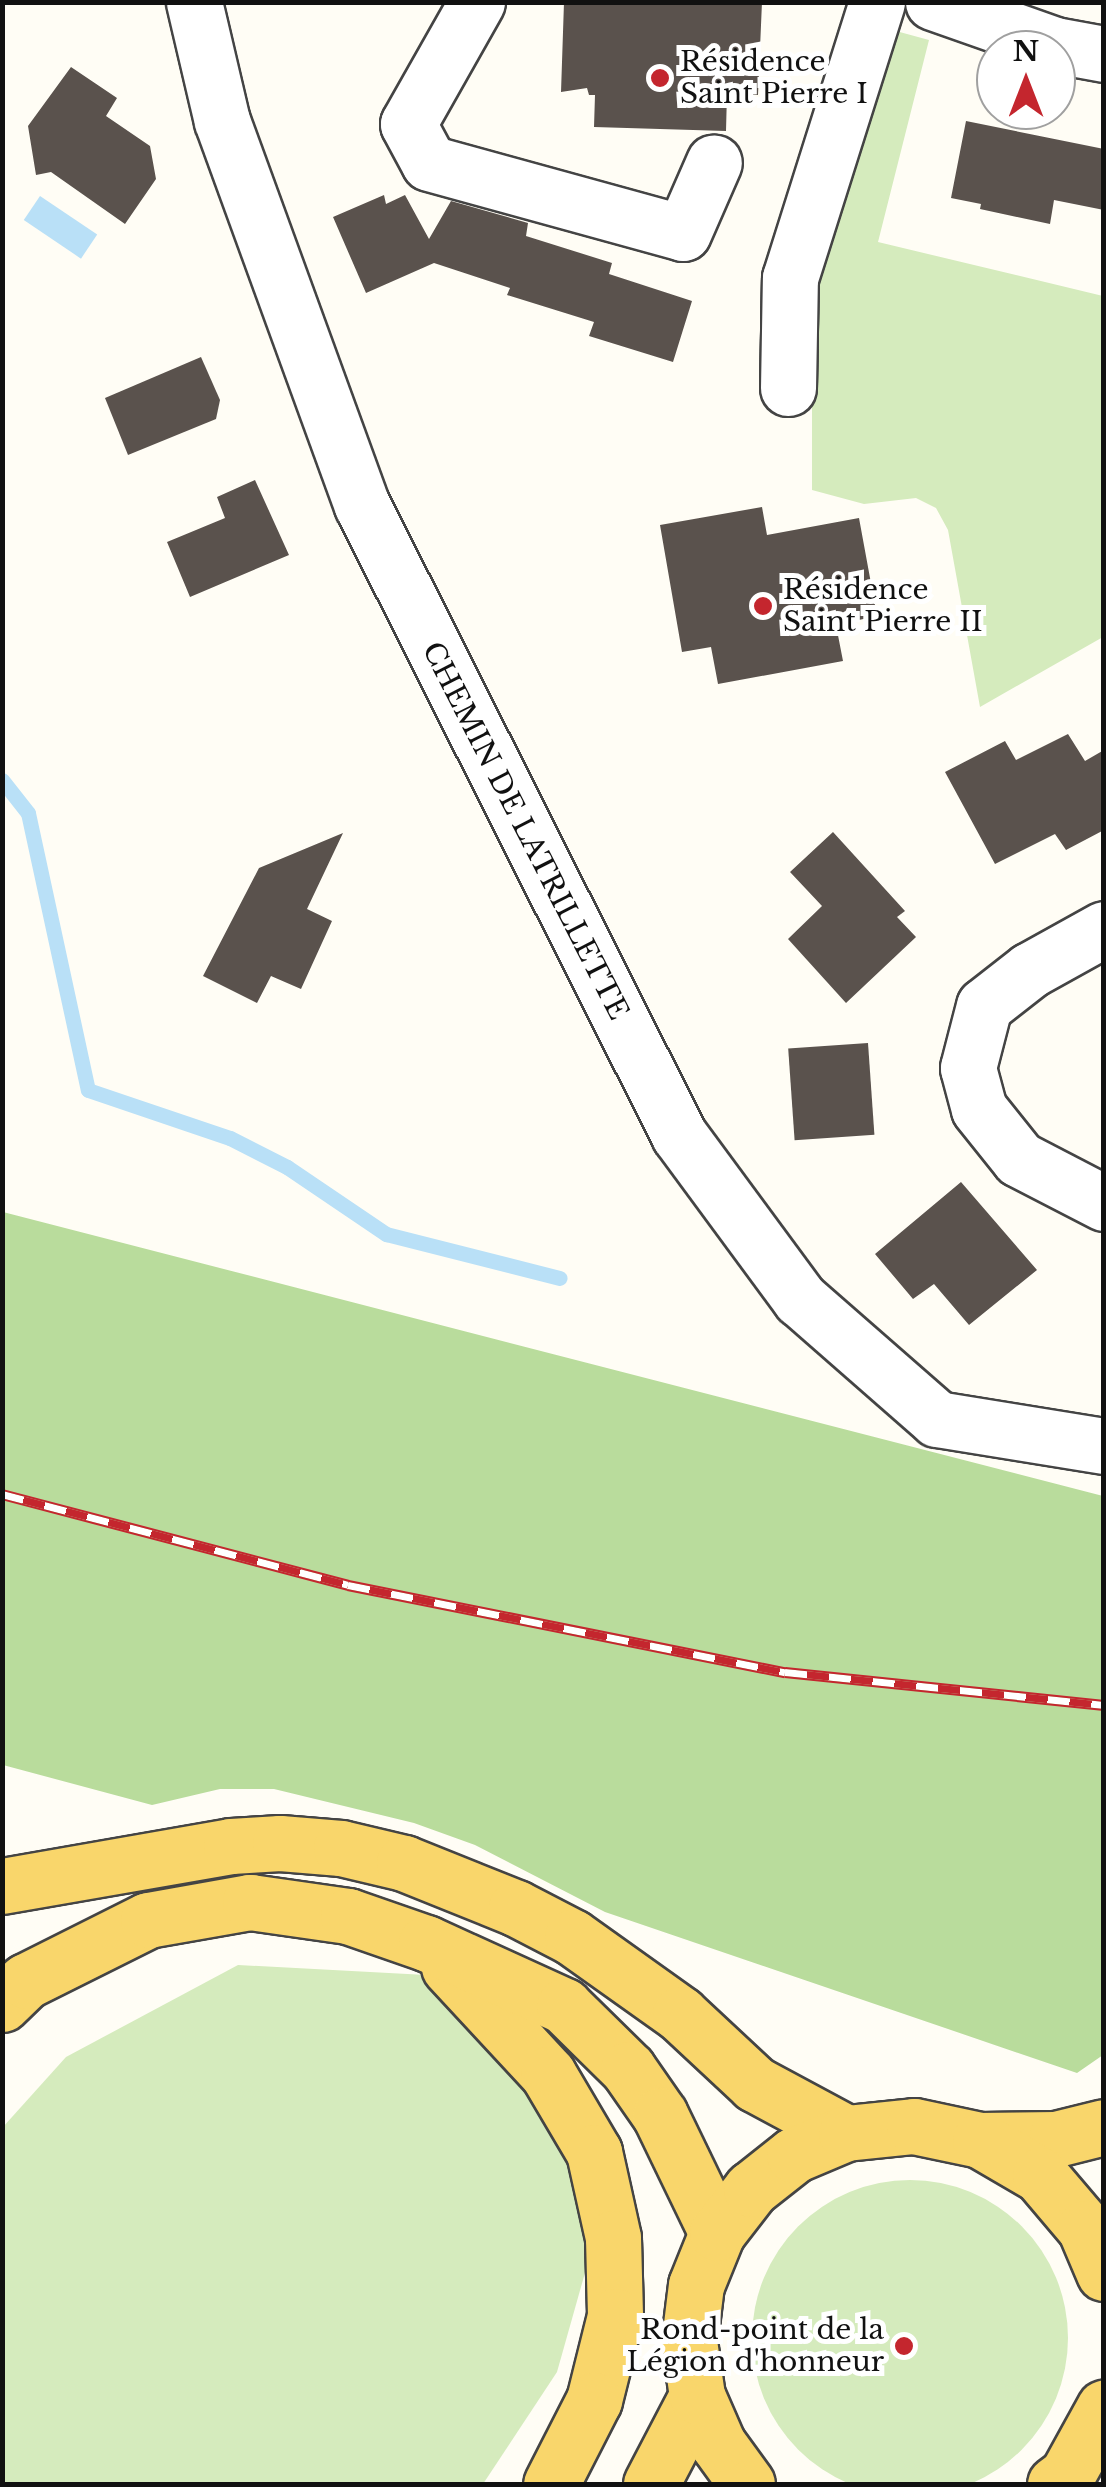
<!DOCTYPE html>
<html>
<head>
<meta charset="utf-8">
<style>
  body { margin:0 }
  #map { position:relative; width:1106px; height:2487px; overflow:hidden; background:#fffdf5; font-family:"Libre Baskerville",serif }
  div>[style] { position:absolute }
  .green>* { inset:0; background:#d5ebbd }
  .round { border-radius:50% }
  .forest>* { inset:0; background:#b9dc9c }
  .water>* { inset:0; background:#b9e0f7; transform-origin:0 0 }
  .stream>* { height:15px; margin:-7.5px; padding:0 7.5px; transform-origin:7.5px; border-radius:7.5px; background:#b9e0f7 }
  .building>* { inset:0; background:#5a524d; transform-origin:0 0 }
  .roads { filter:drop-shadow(2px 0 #444) drop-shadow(-2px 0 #444) drop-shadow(0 2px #444) drop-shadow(0 -2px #444) }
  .minor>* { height:55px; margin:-27.5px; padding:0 27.5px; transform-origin:27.5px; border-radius:27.5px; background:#fff }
  .major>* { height:55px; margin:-27.5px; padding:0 27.5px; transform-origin:27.5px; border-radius:27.5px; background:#f9d66b }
  .rail>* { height:11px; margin-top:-5.5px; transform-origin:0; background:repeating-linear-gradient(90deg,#fff 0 22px,#c4262e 0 44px); box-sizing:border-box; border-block:2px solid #c4262e }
  .dots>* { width:28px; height:28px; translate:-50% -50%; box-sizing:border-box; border:5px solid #fff; border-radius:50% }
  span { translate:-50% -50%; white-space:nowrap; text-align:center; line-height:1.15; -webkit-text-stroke:10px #fff; paint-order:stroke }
  .poi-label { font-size:28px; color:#111 }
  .left { translate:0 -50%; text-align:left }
  .right { translate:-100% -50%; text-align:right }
  .street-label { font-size:28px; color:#111 }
  .frame { position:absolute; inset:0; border:5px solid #111; pointer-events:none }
  .north { position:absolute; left:976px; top:30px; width:100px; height:100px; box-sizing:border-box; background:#fff; border:2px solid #a0a0a0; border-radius:50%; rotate:0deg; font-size:28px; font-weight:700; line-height:40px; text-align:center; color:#111 }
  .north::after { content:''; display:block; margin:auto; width:35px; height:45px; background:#c4262e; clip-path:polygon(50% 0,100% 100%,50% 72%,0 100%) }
</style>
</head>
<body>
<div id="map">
  <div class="green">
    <i style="clip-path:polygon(896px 31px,929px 40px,878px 242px,1103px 296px,1103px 637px,980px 707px,948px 530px,936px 508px,916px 498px,864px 504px,812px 490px,812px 278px)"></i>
    <i style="clip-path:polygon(238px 1965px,426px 1975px,561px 2072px,590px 2255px,557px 2372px,483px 2484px,3px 2484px,3px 2127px,66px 2057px)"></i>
    <i class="round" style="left:752px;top:2180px;width:316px;height:316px"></i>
  </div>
  <div class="forest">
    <i style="clip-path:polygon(3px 1212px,1103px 1496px,1103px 2055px,1077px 2073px,605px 1912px,475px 1845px,414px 1823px,274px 1789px,220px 1789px,152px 1805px,3px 1765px)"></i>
  </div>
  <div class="water">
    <i style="left:40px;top:196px;width:69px;height:29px;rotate:34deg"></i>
  </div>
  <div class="stream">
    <i style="left:2px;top:780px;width:42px;rotate:51.8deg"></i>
    <i style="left:28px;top:813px;width:283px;rotate:77.8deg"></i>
    <i style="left:88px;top:1090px;width:150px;rotate:18.7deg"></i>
    <i style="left:230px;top:1138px;width:64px;rotate:27deg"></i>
    <i style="left:287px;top:1167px;width:120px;rotate:34.1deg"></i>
    <i style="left:386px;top:1234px;width:179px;rotate:14.2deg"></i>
  </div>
  <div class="building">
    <i style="clip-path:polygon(564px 2px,762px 2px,758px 95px,727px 93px,726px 131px,594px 127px,595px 95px,589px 95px,587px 88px,561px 92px)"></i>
    <i style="clip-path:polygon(71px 67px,117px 98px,106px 116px,150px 146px,156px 179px,125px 224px,51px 172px,36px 175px,28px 126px)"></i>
    <i style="clip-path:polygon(966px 121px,1104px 149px,1104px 210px,1054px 200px,1050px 224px,980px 209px,981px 204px,951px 198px)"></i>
    <i style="clip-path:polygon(384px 195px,386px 204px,405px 195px,429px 239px,451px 201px,528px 223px,526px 236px,612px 263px,609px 274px,692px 301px,673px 362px,589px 336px,594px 322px,507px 295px,510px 288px,434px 263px,366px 293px,333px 217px)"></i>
    <i style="clip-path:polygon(201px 357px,220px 400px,216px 419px,128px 455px,105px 398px)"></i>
    <i style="clip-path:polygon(255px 480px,289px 555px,190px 597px,167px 542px,225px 518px,217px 497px)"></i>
    <i style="clip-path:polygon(762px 507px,767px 535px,859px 518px,877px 616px,836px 625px,843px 661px,718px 684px,711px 647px,682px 652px,660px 525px)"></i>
    <i style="clip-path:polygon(1068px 734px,1085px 761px,1104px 750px,1104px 830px,1066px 850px,1055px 834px,995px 864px,945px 772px,1005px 741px,1016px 760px)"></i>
    <i style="clip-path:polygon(833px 832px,905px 911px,897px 917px,916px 937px,846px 1003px,788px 939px,822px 906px,790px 872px)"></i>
    <i style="clip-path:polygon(343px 833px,307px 909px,332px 921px,301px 989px,271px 976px,257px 1003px,203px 976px,259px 868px)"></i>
    <i style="left:868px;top:1043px;width:92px;height:80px;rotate:86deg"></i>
    <i style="clip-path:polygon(961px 1182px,1037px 1270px,969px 1325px,934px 1284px,913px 1299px,875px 1254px)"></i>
  </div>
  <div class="roads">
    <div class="minor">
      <i style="left:194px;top:2px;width:122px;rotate:76.8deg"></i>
      <i style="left:222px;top:121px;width:409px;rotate:70deg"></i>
      <i style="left:362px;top:505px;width:705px;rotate:63.29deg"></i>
      <i style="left:679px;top:1135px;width:204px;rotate:53.6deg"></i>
      <i style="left:800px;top:1299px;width:182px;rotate:41.2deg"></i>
      <i style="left:937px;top:1419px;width:169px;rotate:9.2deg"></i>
      <i style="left:477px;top:2px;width:140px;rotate:119.5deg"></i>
      <i style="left:408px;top:124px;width:44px;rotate:61.7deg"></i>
      <i style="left:429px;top:163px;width:263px;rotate:15.4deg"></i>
      <i style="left:683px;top:233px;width:77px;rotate:-66.4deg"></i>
      <i style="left:933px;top:2px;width:129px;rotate:19.4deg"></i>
      <i style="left:1055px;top:45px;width:50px;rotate:10.4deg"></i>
      <i style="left:788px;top:388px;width:110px;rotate:-89deg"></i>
      <i style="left:790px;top:278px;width:289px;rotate:-72.5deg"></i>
      <i style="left:1104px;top:929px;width:85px;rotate:151deg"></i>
      <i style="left:1030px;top:970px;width:58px;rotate:142deg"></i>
      <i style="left:984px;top:1006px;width:64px;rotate:104.5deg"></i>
      <i style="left:968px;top:1068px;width:42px;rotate:75deg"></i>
      <i style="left:979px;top:1109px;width:64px;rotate:51.3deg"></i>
      <i style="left:1019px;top:1159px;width:96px;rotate:27.4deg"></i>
    </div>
    <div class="major">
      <i style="left:2px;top:1886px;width:232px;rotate:-9.9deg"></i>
      <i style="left:231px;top:1846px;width:49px;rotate:-3.5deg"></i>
      <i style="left:280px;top:1843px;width:61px;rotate:4.7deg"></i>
      <i style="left:341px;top:1848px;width:65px;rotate:13.4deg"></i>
      <i style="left:404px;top:1863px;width:121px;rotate:21.9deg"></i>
      <i style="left:516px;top:1908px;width:63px;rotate:27.4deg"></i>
      <i style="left:572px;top:1937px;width:133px;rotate:35.5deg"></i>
      <i style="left:680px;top:2014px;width:103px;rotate:43deg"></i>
      <i style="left:755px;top:2084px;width:103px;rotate:28.3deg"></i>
      <i style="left:449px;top:1967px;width:146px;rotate:47.2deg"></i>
      <i style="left:548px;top:2074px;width:91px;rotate:59.5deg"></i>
      <i style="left:594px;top:2152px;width:88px;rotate:77.5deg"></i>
      <i style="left:613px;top:2238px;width:78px;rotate:88.5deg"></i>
      <i style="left:615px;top:2316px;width:87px;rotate:104deg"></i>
      <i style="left:594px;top:2400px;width:94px;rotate:117.1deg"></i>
      <i style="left:2px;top:2004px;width:33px;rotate:-44deg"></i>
      <i style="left:26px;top:1981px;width:136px;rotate:-26.6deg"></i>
      <i style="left:148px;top:1920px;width:104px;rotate:-10deg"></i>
      <i style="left:250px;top:1902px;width:99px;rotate:8.1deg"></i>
      <i style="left:348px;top:1916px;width:83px;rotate:19.1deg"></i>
      <i style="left:426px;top:1943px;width:152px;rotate:24.5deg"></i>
      <i style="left:564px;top:2006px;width:90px;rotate:44.5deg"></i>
      <i style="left:628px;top:2069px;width:56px;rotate:55.2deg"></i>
      <i style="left:660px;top:2115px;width:131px;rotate:64.2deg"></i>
      <i style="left:980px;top:2140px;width:76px;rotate:-0.8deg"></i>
      <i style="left:1056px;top:2139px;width:49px;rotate:-14deg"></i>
      <i style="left:651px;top:2484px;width:99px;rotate:-62.4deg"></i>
      <i style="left:747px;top:2484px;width:49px;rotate:-125.9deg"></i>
      <i style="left:718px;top:2444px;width:52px;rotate:-113.6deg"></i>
      <i style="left:697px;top:2396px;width:56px;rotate:-98.3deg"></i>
      <i style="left:689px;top:2341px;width:56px;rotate:-82.9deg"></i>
      <i style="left:696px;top:2285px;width:56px;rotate:-68deg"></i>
      <i style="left:717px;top:2233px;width:56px;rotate:-52.3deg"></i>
      <i style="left:751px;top:2189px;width:55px;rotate:-38.3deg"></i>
      <i style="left:794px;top:2155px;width:56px;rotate:-22.9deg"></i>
      <i style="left:846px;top:2133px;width:68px;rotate:-5.9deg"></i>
      <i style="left:914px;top:2126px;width:67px;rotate:12deg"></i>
      <i style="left:980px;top:2140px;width:69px;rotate:30.3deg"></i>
      <i style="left:1040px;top:2175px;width:70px;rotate:49.7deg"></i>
      <i style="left:1085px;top:2228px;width:49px;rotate:67.1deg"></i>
      <i style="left:1055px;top:2484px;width:15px;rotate:-37deg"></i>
      <i style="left:1067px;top:2475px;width:77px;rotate:-61.1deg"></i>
    </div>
  </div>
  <div class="rail">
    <i style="left:2px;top:1494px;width:358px;rotate:14.7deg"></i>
    <i style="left:348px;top:1585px;width:446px;rotate:11.3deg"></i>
    <i style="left:785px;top:1672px;width:321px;rotate:5.9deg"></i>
  </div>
  <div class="dots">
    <i style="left:660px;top:78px;background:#c4262e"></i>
    <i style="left:763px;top:606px;background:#c4262e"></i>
    <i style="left:904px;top:2346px;background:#c4262e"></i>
  </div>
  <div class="poi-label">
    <span class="left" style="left:680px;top:78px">Résidence<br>Saint Pierre I</span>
    <span class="left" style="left:783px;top:606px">Résidence<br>Saint Pierre II</span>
    <span class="right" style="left:884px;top:2346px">Rond-point de la<br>Légion d'honneur</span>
  </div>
  <div class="street-label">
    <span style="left:525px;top:831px;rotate:63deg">CHEMIN DE LATRILLETTE</span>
  </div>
  <div class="frame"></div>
  <div class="north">N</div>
</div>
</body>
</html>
